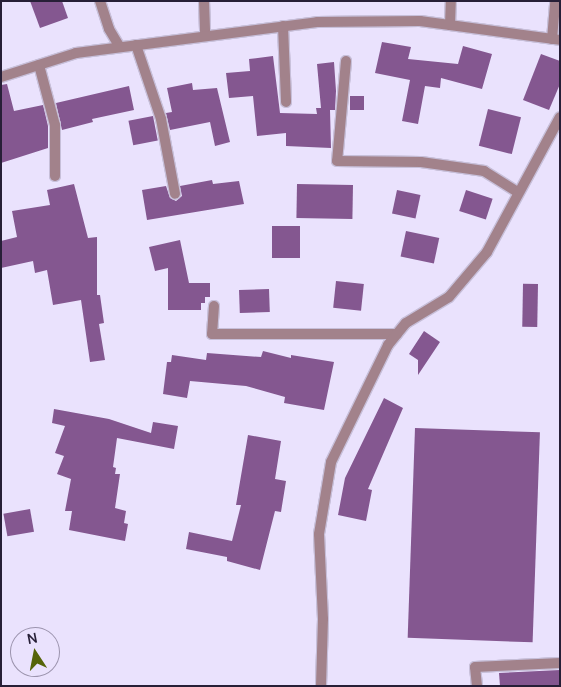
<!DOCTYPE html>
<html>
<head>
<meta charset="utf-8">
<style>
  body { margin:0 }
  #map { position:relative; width:561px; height:687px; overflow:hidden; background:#eae2fd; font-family:Manrope,sans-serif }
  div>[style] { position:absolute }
  .building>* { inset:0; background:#845790; transform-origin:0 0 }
  .roads { filter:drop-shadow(1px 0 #c7bfd9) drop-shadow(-1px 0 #c7bfd9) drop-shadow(0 1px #c7bfd9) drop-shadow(0 -1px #c7bfd9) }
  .minor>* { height:10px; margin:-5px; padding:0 5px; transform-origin:5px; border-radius:5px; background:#a2828b }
  .tertiary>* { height:10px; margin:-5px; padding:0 5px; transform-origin:5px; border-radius:5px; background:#a2828b }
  span { translate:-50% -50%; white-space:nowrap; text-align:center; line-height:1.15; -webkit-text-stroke:5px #eae2fd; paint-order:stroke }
  .frame { position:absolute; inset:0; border:2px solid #271f37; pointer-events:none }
  .north { position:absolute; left:10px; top:627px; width:50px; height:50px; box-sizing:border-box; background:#eae2fd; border:1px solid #9c94ae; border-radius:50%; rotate:349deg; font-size:14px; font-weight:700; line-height:20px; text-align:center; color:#271f37 }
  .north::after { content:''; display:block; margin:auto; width:18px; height:22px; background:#566409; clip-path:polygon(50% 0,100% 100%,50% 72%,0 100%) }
</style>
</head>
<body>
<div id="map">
  <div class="building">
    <i style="clip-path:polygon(30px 1px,62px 1px,68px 18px,40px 28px)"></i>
    <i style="clip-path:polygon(382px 42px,411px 47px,408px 59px,458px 64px,463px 46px,492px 54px,482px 89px,441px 78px,440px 88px,425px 86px,418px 124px,402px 121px,410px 80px,375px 73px)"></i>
    <i style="clip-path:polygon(541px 54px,560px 61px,560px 84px,549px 110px,523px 100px)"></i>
    <i style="clip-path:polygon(273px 56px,280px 113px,317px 114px,316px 108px,321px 108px,317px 64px,334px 62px,336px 91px,335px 110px,330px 110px,331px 148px,286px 146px,286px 133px,257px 136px,253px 96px,229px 98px,226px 73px,250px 71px,249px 59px)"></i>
    <i style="clip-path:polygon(192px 83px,193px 90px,217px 88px,230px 142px,215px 146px,210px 122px,170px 130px,166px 113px,172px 112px,167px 88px)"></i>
    <i style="clip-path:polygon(7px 84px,14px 111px,43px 105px,48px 126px,48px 148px,1px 163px,1px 85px)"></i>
    <i style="clip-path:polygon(129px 86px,134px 110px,92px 119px,93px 122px,62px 130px,56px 103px)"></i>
    <i style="left:350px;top:96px;width:14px;height:14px"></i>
    <i style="left:488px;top:109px;width:34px;height:38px;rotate:14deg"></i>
    <i style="left:153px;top:116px;width:25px;height:25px;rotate:79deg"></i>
    <i style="clip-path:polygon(212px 180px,213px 184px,239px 181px,244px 204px,147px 220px,142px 190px,166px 186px,170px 198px,176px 201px,182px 196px,180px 186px)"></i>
    <i style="clip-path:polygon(74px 184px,88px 238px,97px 237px,97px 295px,100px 295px,104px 323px,99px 324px,105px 360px,90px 362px,81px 300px,53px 305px,47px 270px,35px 273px,33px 261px,1px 268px,1px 241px,17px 237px,12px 211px,50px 205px,47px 190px)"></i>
    <i style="left:297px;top:184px;width:56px;height:34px;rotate:1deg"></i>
    <i style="left:397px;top:190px;width:24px;height:24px;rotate:12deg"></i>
    <i style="left:466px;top:190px;width:28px;height:22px;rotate:18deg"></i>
    <i style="left:272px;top:226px;width:28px;height:32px"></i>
    <i style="left:406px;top:231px;width:34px;height:26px;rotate:12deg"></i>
    <i style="clip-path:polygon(180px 240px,189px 283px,210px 283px,210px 297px,205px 297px,205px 303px,201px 303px,201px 310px,168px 310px,168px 268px,155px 271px,149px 247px)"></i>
    <i style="left:336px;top:281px;width:28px;height:27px;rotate:6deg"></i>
    <i style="left:538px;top:284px;width:43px;height:15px;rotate:91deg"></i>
    <i style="left:269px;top:289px;width:23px;height:30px;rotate:88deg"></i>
    <i style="clip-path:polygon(424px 331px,440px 342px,418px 375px,418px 360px,409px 354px)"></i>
    <i style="clip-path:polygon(263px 351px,291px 358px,291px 355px,334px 362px,324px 410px,284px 403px,285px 397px,246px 386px,190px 381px,187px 398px,163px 394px,167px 362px,171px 362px,172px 355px,206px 360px,207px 353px,261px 357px)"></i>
    <i style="clip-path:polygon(384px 398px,403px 408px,368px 489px,372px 490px,366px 521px,338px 515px,345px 478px)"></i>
    <i style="clip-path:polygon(54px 409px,109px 419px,151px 433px,153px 422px,178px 426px,174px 449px,117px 438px,113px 467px,116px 468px,115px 474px,120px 474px,115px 508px,126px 511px,124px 523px,128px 524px,125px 541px,69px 530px,72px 511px,65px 511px,71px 479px,57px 474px,64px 456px,55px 453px,65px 426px,52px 423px)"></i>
    <i style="left:415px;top:428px;width:125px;height:210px;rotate:2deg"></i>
    <i style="clip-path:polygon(248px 435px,281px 441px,275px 479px,286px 481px,281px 512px,275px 511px,260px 570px,227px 561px,227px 557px,186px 549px,189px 532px,232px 541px,241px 505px,236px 505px)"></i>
    <i style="left:30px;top:509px;width:23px;height:27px;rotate:80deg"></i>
    <i style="clip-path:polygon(560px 670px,560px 686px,500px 686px,499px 673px)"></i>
  </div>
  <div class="roads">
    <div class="minor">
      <i style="left:100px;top:1px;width:29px;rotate:72deg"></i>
      <i style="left:109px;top:29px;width:21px;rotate:59deg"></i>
      <i style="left:204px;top:1px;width:35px;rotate:88deg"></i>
      <i style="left:450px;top:25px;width:24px;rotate:-88deg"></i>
      <i style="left:283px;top:26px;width:76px;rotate:87.7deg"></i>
      <i style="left:552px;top:39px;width:38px;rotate:-85deg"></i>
      <i style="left:136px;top:45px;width:78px;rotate:71.3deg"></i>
      <i style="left:161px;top:119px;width:76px;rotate:79.4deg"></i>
      <i style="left:346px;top:61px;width:100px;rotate:95.1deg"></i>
      <i style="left:337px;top:161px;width:84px;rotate:0.7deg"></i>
      <i style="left:421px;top:162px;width:64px;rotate:8.1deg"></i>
      <i style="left:484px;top:171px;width:39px;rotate:32deg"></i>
      <i style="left:39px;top:65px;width:62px;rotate:75.1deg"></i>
      <i style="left:55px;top:125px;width:51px;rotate:90deg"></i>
      <i style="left:214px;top:306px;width:28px;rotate:94deg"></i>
      <i style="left:212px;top:334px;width:185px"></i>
      <i style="left:477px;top:686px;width:19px;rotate:-96deg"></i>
      <i style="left:475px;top:667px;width:85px;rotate:-2.7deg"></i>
    </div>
    <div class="tertiary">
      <i style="left:1px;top:77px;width:79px;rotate:-17.7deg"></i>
      <i style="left:76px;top:53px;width:243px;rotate:-7.3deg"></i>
      <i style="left:317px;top:22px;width:103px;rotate:-0.6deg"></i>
      <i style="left:420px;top:21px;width:141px;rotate:7.7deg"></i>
      <i style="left:321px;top:686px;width:67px;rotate:-88.3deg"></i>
      <i style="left:323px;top:619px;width:85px;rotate:-92.7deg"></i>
      <i style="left:319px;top:534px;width:73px;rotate:-80.5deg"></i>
      <i style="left:331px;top:462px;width:130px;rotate:-64deg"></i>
      <i style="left:388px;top:345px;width:28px;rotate:-51deg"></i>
      <i style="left:406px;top:323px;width:50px;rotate:-31.2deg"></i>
      <i style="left:449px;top:297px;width:59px;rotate:-49.8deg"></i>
      <i style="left:487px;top:252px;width:153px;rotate:-61.6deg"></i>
    </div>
  </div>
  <div class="frame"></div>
  <div class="north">N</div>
</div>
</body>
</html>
